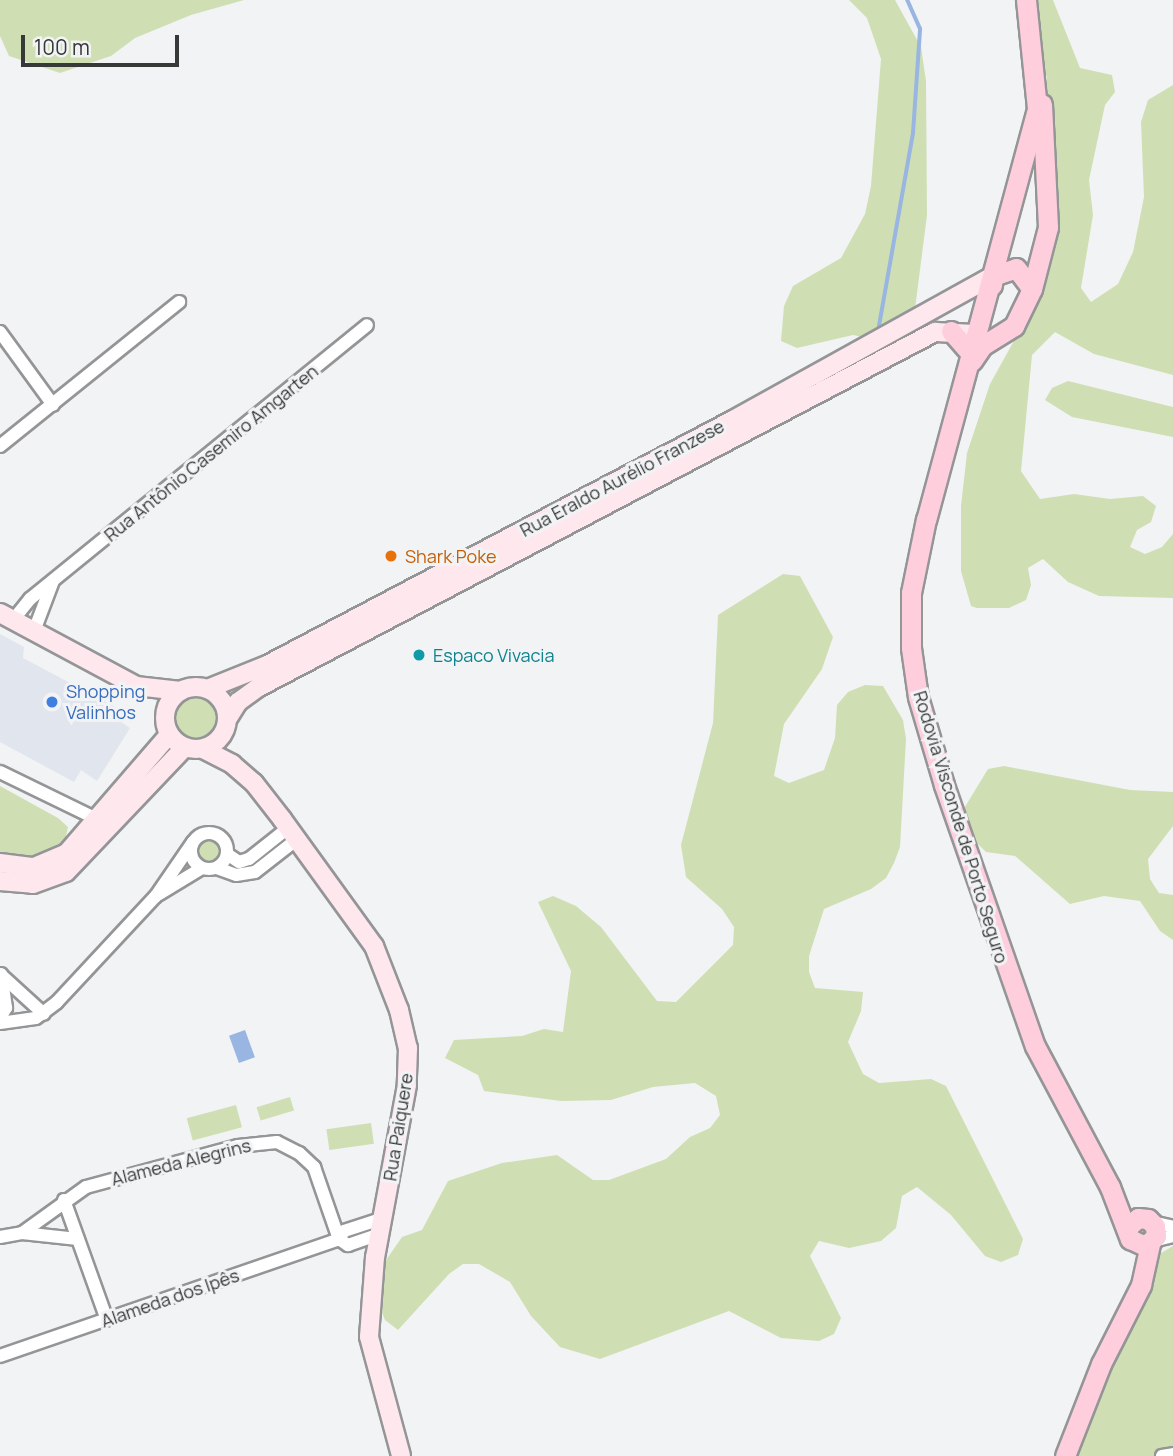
<!DOCTYPE html>
<html>
<head>
<meta charset="utf-8">
<style>
  body { margin:0 }
  #map { position:relative; width:1173px; height:1456px; overflow:hidden; background:#f2f3f5; font-family:Manrope,sans-serif }
  div>[style] { position:absolute }
  .built>* { inset:0; background:#e1e5ed }
  .green>* { inset:0; background:#cfdfb3; transform-origin:0 0 }
  .round { border-radius:50% }
  .water>* { inset:0; background:#99b5e1; transform-origin:0 0 }
  .stream>* { height:3.5px; margin:-1.75px; padding:0 1.75px; transform-origin:1.75px; border-radius:1.75px; background:#99b5e1 }
  .roads { filter:drop-shadow(2px 0 #949597) drop-shadow(-2px 0 #949597) drop-shadow(0 2px #949597) drop-shadow(0 -2px #949597) }
  .street>* { height:12px; margin:-6px; padding:0 6px; transform-origin:6px; border-radius:6px; background:#fff }
  .street>.ring { margin:-6px; padding:0; box-sizing:content-box; background:none; border:12px solid #fff; border-radius:50% }
  .secondary>* { height:18px; margin:-9px; padding:0 9px; transform-origin:9px; border-radius:9px; background:#ffe7ee }
  .secondary>.ring { margin:-9px; padding:0; box-sizing:content-box; background:none; border:18px solid #ffe7ee; border-radius:50% }
  .primary>* { height:19px; margin:-9.5px; padding:0 9.5px; transform-origin:9.5px; border-radius:9.5px; background:#ffcedd }
  .dots>* { width:19px; height:19px; translate:-50% -50%; box-sizing:border-box; border:4px solid #f2f3f5; border-radius:50% }
  span { translate:-50% -50%; white-space:nowrap; text-align:center; line-height:1.15; -webkit-text-stroke:6px #f2f3f5; paint-order:stroke }
  .street-label { font-size:18px; color:#373838 }
  .food-label { font-size:18px; color:#c56008 }
  .left { translate:0 -50%; text-align:left }
  .culture-label { font-size:18px; color:#0d838f }
  .shop-label { font-size:18px; color:#366cbe }
  .scale { position:absolute; left:21px; top:35px; width:158px; height:32px; box-sizing:border-box; border:4px solid #373838; border-top:0; padding-left:9px; font-size:21px; line-height:24px; white-space:nowrap; color:#373838; -webkit-text-stroke:5px #f2f3f5; paint-order:stroke }
</style>
</head>
<body>
<div id="map">
  <div class="built">
    <i style="clip-path:polygon(0 634px,24px 647px,23px 658px,121px 710px,117px 719px,130px 728px,97px 781px,81px 770px,74px 782px,0 742px)"></i>
  </div>
  <div class="green">
    <i style="clip-path:polygon(0 0,244px 0,191px 15px,135px 38px,111px 56px,60px 73px,9px 56px,0 36px)"></i>
    <i style="clip-path:polygon(849px 0,895px 0,921px 47px,926px 81px,927px 215px,915px 309px,906px 330px,871px 339px,853px 335px,797px 348px,781px 341px,784px 306px,793px 286px,841px 258px,865px 214px,871px 186px,881px 59px,867px 18px)"></i>
    <i style="clip-path:polygon(1033px 0,1053px 0,1080px 68px,1112px 75px,1115px 92px,1105px 105px,1089px 180px,1093px 215px,1081px 288px,1091px 302px,1118px 284px,1133px 252px,1144px 197px,1141px 122px,1148px 100px,1173px 85px,1173px 375px,1094px 354px,1055px 332px,1032px 355px,1021px 471px,1040px 499px,1074px 494px,1110px 499px,1143px 496px,1156px 506px,1151px 522px,1137px 530px,1130px 547px,1145px 554px,1162px 547px,1173px 534px,1173px 598px,1099px 596px,1068px 582px,1043px 559px,1028px 568px,1031px 585px,1026px 600px,1009px 608px,977px 608px,971px 606px,961px 571px,961px 506px,967px 453px,990px 384px,1026px 319px,1039px 261px,1047px 78px,1039px 52px)"></i>
    <i style="clip-path:polygon(1068px 381px,1173px 407px,1173px 437px,1072px 417px,1045px 400px,1052px 388px)"></i>
    <i style="clip-path:polygon(783px 574px,800px 576px,833px 637px,822px 669px,784px 724px,774px 776px,789px 783px,824px 770px,835px 738px,837px 705px,848px 692px,865px 685px,883px 686px,903px 720px,906px 739px,900px 847px,894px 863px,886px 878px,871px 889px,824px 909px,809px 956px,809px 972px,815px 988px,863px 992px,861px 1011px,848px 1042px,863px 1074px,879px 1083px,931px 1079px,946px 1086px,1023px 1239px,1018px 1255px,1001px 1262px,985px 1256px,951px 1215px,917px 1187px,902px 1196px,896px 1228px,881px 1241px,849px 1248px,819px 1241px,810px 1256px,841px 1318px,834px 1334px,819px 1341px,781px 1338px,729px 1311px,600px 1359px,560px 1347px,531px 1316px,510px 1282px,479px 1264px,463px 1264px,449px 1274px,398px 1330px,385px 1320px,378px 1303px,382px 1266px,402px 1237px,422px 1230px,448px 1181px,502px 1163px,557px 1155px,593px 1180px,609px 1180px,666px 1159px,690px 1137px,710px 1128px,720px 1115px,716px 1096px,695px 1083px,653px 1087px,611px 1100px,561px 1101px,484px 1091px,478px 1075px,445px 1058px,454px 1040px,522px 1036px,544px 1029px,563px 1032px,571px 971px,538px 902px,553px 896px,576px 906px,601px 927px,657px 1001px,676px 1002px,733px 945px,734px 927px,722px 909px,686px 877px,681px 845px,713px 723px,718px 615px)"></i>
    <i class="round" style="left:172px;top:695px;width:46px;height:46px"></i>
    <i style="clip-path:polygon(1004px 766px,1130px 790px,1173px 792px,1173px 826px,1148px 859px,1150px 879px,1159px 893px,1173px 895px,1173px 940px,1160px 931px,1140px 901px,1104px 896px,1070px 904px,1015px 856px,986px 852px,974px 840px,960px 815px,988px 769px)"></i>
    <i style="clip-path:polygon(0 786px,58px 818px,68px 827px,65px 840px,35px 859px,0 858px)"></i>
    <i class="round" style="left:199px;top:840px;width:22px;height:22px"></i>
    <i style="left:290px;top:1097px;width:14px;height:35px;rotate:73deg"></i>
    <i style="left:236px;top:1105px;width:23px;height:51px;rotate:75deg"></i>
    <i style="left:371px;top:1123px;width:21px;height:45px;rotate:82deg"></i>
    <i style="clip-path:polygon(1173px 1246px,1173px 1456px,1055px 1456px,1098px 1359px,1156px 1256px)"></i>
  </div>
  <div class="water">
    <i style="left:245px;top:1030px;width:29px;height:17px;rotate:70deg"></i>
  </div>
  <div class="stream">
    <i style="left:879px;top:326px;width:196px;rotate:-80deg"></i>
    <i style="left:913px;top:133px;width:104px;rotate:-86.1deg"></i>
    <i style="left:920px;top:29px;width:32px;rotate:-114deg"></i>
  </div>
  <div class="roads">
    <div class="street">
      <i style="left:0;top:332px;width:90px;rotate:54deg"></i>
      <i style="left:0;top:446px;width:230px;rotate:-38.8deg"></i>
      <i style="left:13px;top:620px;width:27px;rotate:-51deg"></i>
      <i style="left:30px;top:599px;width:434px;rotate:-39.1deg"></i>
      <i style="left:34px;top:631px;width:53px;rotate:-69.2deg"></i>
      <i style="left:0;top:772px;width:108px;rotate:25.9deg"></i>
      <i class="ring" style="left:191px;top:833px;width:24px;height:24px"></i>
      <i style="left:227px;top:854px;width:14px;rotate:34deg"></i>
      <i style="left:239px;top:862px;width:10px;rotate:-17deg"></i>
      <i style="left:249px;top:859px;width:50px;rotate:-38.5deg"></i>
      <i style="left:217px;top:868px;width:20px;rotate:20deg"></i>
      <i style="left:236px;top:875px;width:19px;rotate:-9deg"></i>
      <i style="left:255px;top:872px;width:52px;rotate:-38deg"></i>
      <i style="left:159px;top:894px;width:50px;rotate:-31.2deg"></i>
      <i style="left:0;top:974px;width:59px;rotate:42.3deg"></i>
      <i style="left:0;top:1018px;width:12px;rotate:-59deg"></i>
      <i style="left:6px;top:1008px;width:34px;rotate:-98deg"></i>
      <i style="left:0;top:1023px;width:36px;rotate:-8deg"></i>
      <i style="left:36px;top:1018px;width:26px;rotate:-37deg"></i>
      <i style="left:57px;top:1002px;width:145px;rotate:-47deg"></i>
      <i style="left:156px;top:896px;width:65px;rotate:-55.6deg"></i>
      <i style="left:64px;top:1200px;width:127px;rotate:70.3deg"></i>
      <i style="left:1152px;top:1222px;width:22px;rotate:13deg"></i>
      <i style="left:22px;top:1233px;width:56px;rotate:6.1deg"></i>
      <i style="left:0;top:1237px;width:22px;rotate:-10deg"></i>
      <i style="left:22px;top:1233px;width:79px;rotate:-35.7deg"></i>
      <i style="left:86px;top:1187px;width:157px;rotate:-15.1deg"></i>
      <i style="left:238px;top:1146px;width:39px;rotate:-6deg"></i>
      <i style="left:277px;top:1142px;width:25px;rotate:27deg"></i>
      <i style="left:299px;top:1153px;width:21px;rotate:43deg"></i>
      <i style="left:314px;top:1167px;width:76px;rotate:70.9deg"></i>
      <i style="left:339px;top:1239px;width:9px;rotate:-58deg"></i>
      <i style="left:344px;top:1231px;width:42px;rotate:-18deg"></i>
      <i style="left:339px;top:1239px;width:11px;rotate:34deg"></i>
      <i style="left:348px;top:1245px;width:34px;rotate:-19deg"></i>
      <i style="left:1153px;top:1241px;width:21px;rotate:-14deg"></i>
      <i style="left:0;top:1356px;width:359px;rotate:-19deg"></i>
      <i style="left:1162px;top:1456px;width:11px;rotate:-10deg"></i>
    </div>
    <div class="secondary">
      <i style="left:0;top:613px;width:154px;rotate:28.2deg"></i>
      <i style="left:136px;top:686px;width:45px;rotate:6.3deg"></i>
      <i class="ring" style="left:165px;top:687px;width:44px;height:44px"></i>
      <i style="left:207px;top:689px;width:65px;rotate:-21.8deg"></i>
      <i style="left:267px;top:665px;width:526px;rotate:-27.73deg"></i>
      <i style="left:733px;top:420px;width:297px;rotate:-29deg"></i>
      <i style="left:228px;top:718px;width:19px;rotate:-58deg"></i>
      <i style="left:238px;top:702px;width:26px;rotate:-36deg"></i>
      <i style="left:259px;top:687px;width:764px;rotate:-27.71deg"></i>
      <i style="left:935px;top:332px;width:40px;rotate:2.9deg"></i>
      <i style="left:203px;top:749px;width:33px;rotate:27deg"></i>
      <i style="left:232px;top:764px;width:29px;rotate:41deg"></i>
      <i style="left:254px;top:783px;width:46px;rotate:52.1deg"></i>
      <i style="left:282px;top:819px;width:157px;rotate:54.1deg"></i>
      <i style="left:374px;top:946px;width:69px;rotate:68.7deg"></i>
      <i style="left:399px;top:1010px;width:39px;rotate:77deg"></i>
      <i style="left:408px;top:1048px;width:37px;rotate:92deg"></i>
      <i style="left:407px;top:1085px;width:175px;rotate:100.5deg"></i>
      <i style="left:375px;top:1257px;width:80px;rotate:94.3deg"></i>
      <i style="left:369px;top:1337px;width:123px;rotate:74.9deg"></i>
      <i style="left:0;top:863px;width:34px;rotate:7deg"></i>
      <i style="left:34px;top:867px;width:36px;rotate:-23deg"></i>
      <i style="left:67px;top:853px;width:156px;rotate:-49.2deg"></i>
      <i style="left:0;top:881px;width:33px;rotate:5deg"></i>
      <i style="left:33px;top:884px;width:35px;rotate:-20deg"></i>
      <i style="left:66px;top:872px;width:171px;rotate:-46.4deg"></i>
    </div>
    <div class="primary">
      <i style="left:1026px;top:0;width:110px;rotate:84.2deg"></i>
      <i style="left:1037px;top:109px;width:425px;rotate:105.1deg"></i>
      <i style="left:926px;top:519px;width:76px;rotate:101.5deg"></i>
      <i style="left:911px;top:593px;width:55px;rotate:90deg"></i>
      <i style="left:911px;top:648px;width:49px;rotate:81.9deg"></i>
      <i style="left:918px;top:697px;width:92px;rotate:73.5deg"></i>
      <i style="left:944px;top:785px;width:276px;rotate:70.8deg"></i>
      <i style="left:1035px;top:1046px;width:160px;rotate:62deg"></i>
      <i style="left:1110px;top:1187px;width:56px;rotate:69deg"></i>
      <i style="left:1130px;top:1239px;width:17px;rotate:25deg"></i>
      <i style="left:1145px;top:1246px;width:15px;rotate:-42deg"></i>
      <i style="left:1156px;top:1236px;width:10px;rotate:-96deg"></i>
      <i style="left:1155px;top:1226px;width:10px;rotate:-135deg"></i>
      <i style="left:1148px;top:1219px;width:10px;rotate:-174deg"></i>
      <i style="left:1138px;top:1218px;width:13px;rotate:138deg"></i>
      <i style="left:992px;top:285px;width:9px;rotate:-84deg"></i>
      <i style="left:993px;top:276px;width:24px;rotate:-19deg"></i>
      <i style="left:1016px;top:268px;width:26px;rotate:53deg"></i>
      <i style="left:951px;top:331px;width:29px;rotate:49deg"></i>
      <i style="left:972px;top:361px;width:18px;rotate:-56deg"></i>
      <i style="left:982px;top:346px;width:38px;rotate:-32deg"></i>
      <i style="left:1014px;top:326px;width:41px;rotate:-64.1deg"></i>
      <i style="left:1032px;top:289px;width:64px;rotate:-75.5deg"></i>
      <i style="left:1048px;top:227px;width:123px;rotate:-92.8deg"></i>
      <i style="left:1065px;top:1456px;width:99px;rotate:-68.6deg"></i>
      <i style="left:1101px;top:1364px;width:89px;rotate:-63.1deg"></i>
      <i style="left:1141px;top:1285px;width:42px;rotate:-77.6deg"></i>
    </div>
  </div>
  <div class="dots">
    <i style="left:391px;top:556px;background:#e8710a"></i>
    <i style="left:419px;top:655px;background:#0f9aa8"></i>
    <i style="left:52px;top:702px;background:#3f7fe0"></i>
  </div>
  <div class="street-label">
    <span style="left:211px;top:453px;rotate:-39deg">Rua Antônio Casemiro Amgarten</span>
    <span style="left:622px;top:478px;rotate:-28deg">Rua Eraldo Aurélio Franzese</span>
    <span style="left:961px;top:827px;rotate:73deg">Rodovia Visconde de Porto Seguro</span>
    <span style="left:398px;top:1127px;rotate:-81deg">Rua Paiquere</span>
    <span style="left:181px;top:1162px;rotate:-14deg">Alameda Alegrins</span>
    <span style="left:170px;top:1298px;rotate:-19deg">Alameda dos Ipês</span>
  </div>
  <div class="food-label">
    <span class="left" style="left:405px;top:556px">Shark Poke</span>
  </div>
  <div class="culture-label">
    <span class="left" style="left:433px;top:655px">Espaco Vivacia</span>
  </div>
  <div class="shop-label">
    <span class="left" style="left:66px;top:702px">Shopping<br>Valinhos</span>
  </div>
  <div class="scale">100 m</div>
</div>
</body>
</html>
